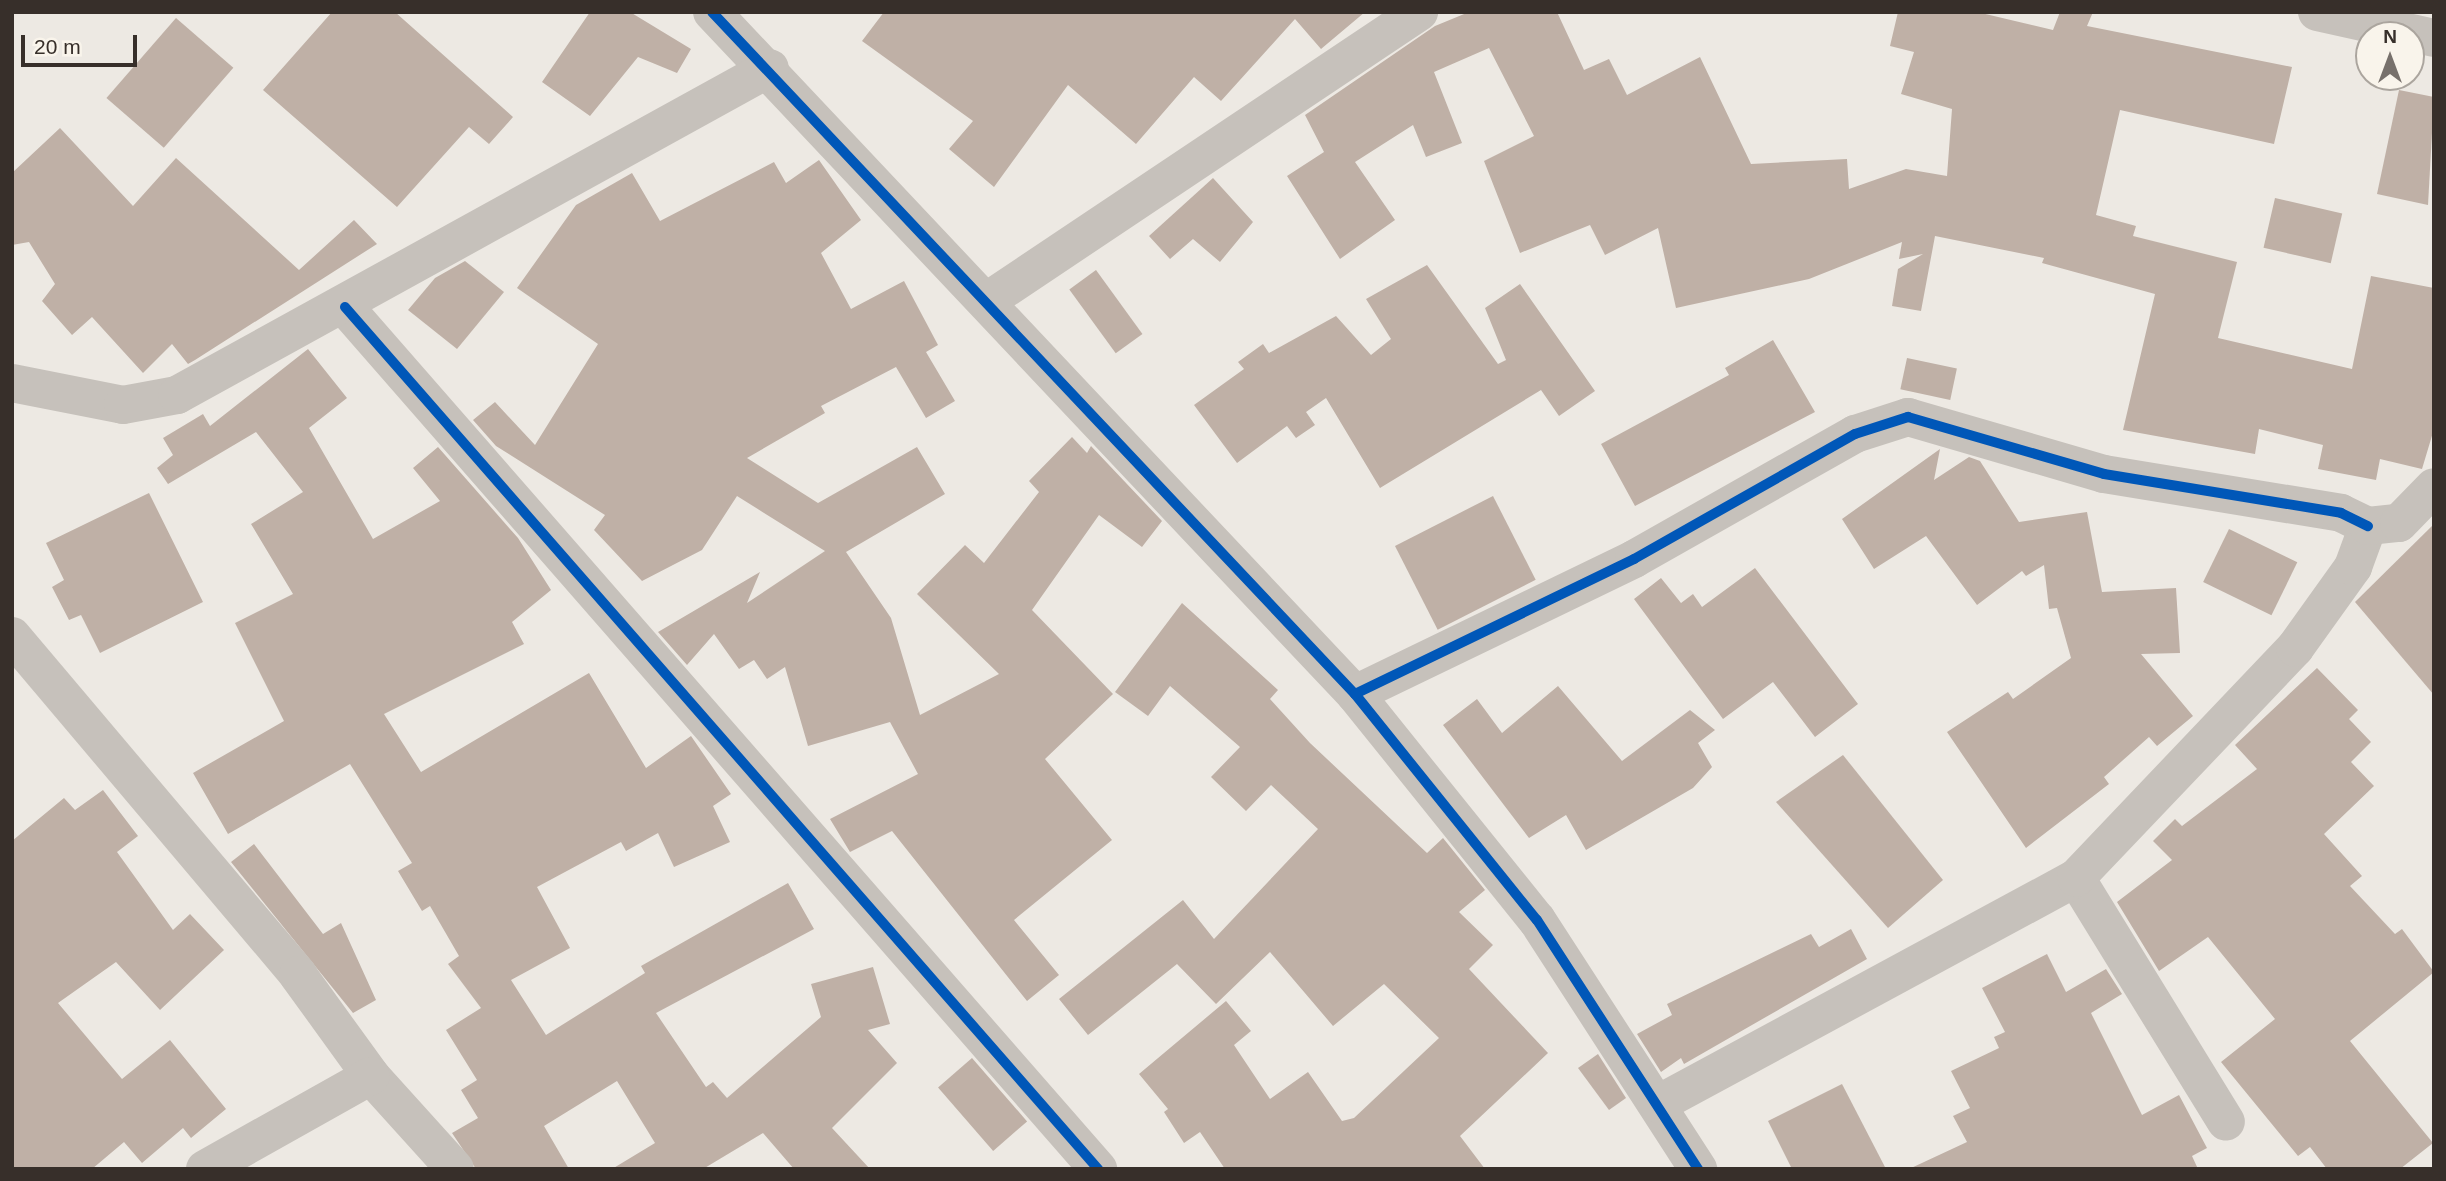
<!DOCTYPE html>
<html>
<head>
<meta charset="utf-8">
<style>
  body { margin:0 }
  #map { position:relative; width:2446px; height:1181px; overflow:hidden; background:#ede9e3; font-family:Helvetica,sans-serif }
  div>[style] { position:absolute }
  .building>* { inset:0; background:#bfb0a6; transform-origin:0 0 }
  .minor>* { height:38px; margin:-19px; padding:0 19px; transform-origin:19px; border-radius:19px; background:#c6c1bb }
  .cycleway>* { height:10px; margin:-5px; padding:0 5px; transform-origin:5px; border-radius:5px; background:#0057b8 }
  span { translate:-50% -50%; white-space:nowrap; text-align:center; line-height:1.15; -webkit-text-stroke:7px #f9f4eb; paint-order:stroke }
  .frame { position:absolute; inset:0; border:14px solid #372f2a; pointer-events:none }
  .north { position:absolute; left:2355px; top:21px; width:70px; height:70px; box-sizing:border-box; background:#f9f4eb; border:2px solid #aba59e; border-radius:50%; rotate:0deg; font-size:19px; font-weight:700; line-height:28px; text-align:center; color:#372f2a }
  .north::after { content:''; display:block; margin:auto; width:24px; height:32px; background:#77706b; clip-path:polygon(50% 0,100% 100%,50% 72%,0 100%) }
  .scale { position:absolute; left:21px; top:35px; width:116px; height:32px; box-sizing:border-box; border:4px solid #372f2a; border-top:0; padding-left:9px; font-size:21px; line-height:24px; white-space:nowrap; color:#372f2a; -webkit-text-stroke:5px #f9f4eb; paint-order:stroke }
</style>
</head>
<body>
<div id="map">
  <div class="building">
    <i style="clip-path:polygon(332px 12px,395px 12px,513px 117px,489px 144px,469px 127px,397px 207px,263px 90px)"></i>
    <i style="clip-path:polygon(590px 12px,630px 12px,691px 49px,677px 73px,638px 57px,590px 116px,542px 82px)"></i>
    <i style="clip-path:polygon(884px 12px,1365px 12px,1321px 49px,1295px 19px,1221px 101px,1194px 77px,1136px 144px,1068px 85px,994px 187px,949px 149px,973px 121px,862px 41px)"></i>
    <i style="clip-path:polygon(1469px 12px,1557px 12px,1584px 70px,1609px 59px,1627px 95px,1700px 57px,1751px 164px,1847px 159px,1849px 189px,1906px 169px,1947px 176px,1952px 109px,1901px 94px,1914px 52px,1890px 46px,1898px 12px,1977px 12px,2053px 30px,2060px 12px,2093px 12px,2087px 26px,2292px 67px,2274px 144px,2120px 110px,2096px 215px,2136px 226px,2133px 236px,2237px 262px,2218px 338px,2352px 369px,2371px 276px,2434px 288px,2434px 429px,2422px 469px,2380px 459px,2376px 480px,2318px 469px,2323px 445px,2259px 429px,2255px 454px,2123px 430px,2155px 294px,2042px 263px,2044px 258px,1935px 236px,1921px 311px,1892px 306px,1898px 269px,1923px 254px,1899px 259px,1902px 242px,1809px 279px,1676px 308px,1658px 228px,1605px 255px,1590px 225px,1520px 253px,1484px 161px,1534px 136px,1489px 48px,1434px 72px,1462px 143px,1426px 157px,1413px 125px,1355px 162px,1395px 220px,1340px 259px,1287px 176px,1324px 152px,1305px 115px,1435px 26px)"></i>
    <i style="left:176px;top:18px;width:76px;height:106px;rotate:41deg"></i>
    <i style="clip-path:polygon(2399px 90px,2434px 97px,2428px 205px,2377px 194px)"></i>
    <i style="clip-path:polygon(60px 128px,133px 206px,176px 158px,299px 270px,354px 220px,377px 244px,195px 360px,188px 364px,172px 344px,143px 373px,92px 317px,72px 335px,42px 301px,55px 284px,29px 242px,12px 245px,12px 173px)"></i>
    <i style="clip-path:polygon(819px 160px,861px 220px,821px 253px,851px 309px,904px 281px,938px 345px,926px 352px,955px 401px,926px 418px,896px 367px,821px 406px,825px 413px,747px 458px,818px 503px,917px 447px,945px 494px,846px 552px,891px 618px,920px 715px,999px 674px,917px 594px,965px 545px,984px 563px,1039px 492px,1029px 481px,1072px 437px,1087px 453px,1091px 446px,1162px 521px,1142px 547px,1099px 515px,1032px 610px,1113px 694px,1045px 759px,1112px 840px,1014px 920px,1059px 975px,1027px 1001px,892px 831px,850px 852px,830px 819px,918px 774px,890px 722px,808px 746px,785px 667px,767px 679px,754px 660px,739px 669px,714px 634px,687px 665px,658px 632px,760px 572px,747px 603px,825px 551px,737px 496px,702px 550px,642px 581px,594px 530px,605px 515px,496px 446px,473px 420px,495px 402px,535px 445px,598px 344px,517px 288px,576px 205px,632px 173px,660px 221px,774px 162px,786px 183px)"></i>
    <i style="clip-path:polygon(1213px 178px,1253px 222px,1220px 262px,1193px 239px,1170px 259px,1149px 236px)"></i>
    <i style="left:2275px;top:198px;width:69px;height:51px;rotate:13deg"></i>
    <i style="clip-path:polygon(465px 261px,504px 292px,457px 349px,408px 310px,435px 278px)"></i>
    <i style="clip-path:polygon(1427px 265px,1498px 364px,1506px 360px,1485px 308px,1520px 284px,1595px 391px,1559px 416px,1541px 390px,1380px 488px,1326px 398px,1306px 412px,1315px 425px,1296px 438px,1287px 426px,1237px 463px,1194px 405px,1244px 369px,1238px 362px,1263px 344px,1269px 353px,1336px 316px,1371px 355px,1391px 339px,1366px 299px)"></i>
    <i style="left:1096px;top:270px;width:79px;height:33px;rotate:54deg"></i>
    <i style="clip-path:polygon(1773px 340px,1815px 412px,1635px 506px,1601px 444px,1729px 375px,1725px 368px)"></i>
    <i style="clip-path:polygon(308px 349px,347px 398px,309px 428px,373px 539px,440px 501px,413px 468px,438px 447px,518px 538px,551px 590px,512px 622px,524px 644px,384px 714px,421px 772px,589px 673px,646px 768px,691px 736px,731px 794px,713px 806px,730px 842px,674px 867px,658px 833px,626px 851px,621px 842px,537px 887px,570px 948px,511px 980px,546px 1035px,645px 973px,641px 966px,788px 883px,814px 929px,656px 1013px,706px 1087px,713px 1082px,727px 1098px,821px 1017px,811px 984px,873px 967px,890px 1024px,868px 1030px,897px 1063px,832px 1128px,870px 1169px,794px 1169px,763px 1133px,703px 1169px,612px 1169px,655px 1143px,617px 1081px,544px 1126px,569px 1169px,476px 1169px,452px 1133px,478px 1118px,461px 1090px,477px 1080px,446px 1030px,481px 1008px,448px 964px,459px 956px,430px 906px,422px 911px,398px 871px,412px 863px,350px 764px,228px 834px,193px 773px,284px 721px,235px 623px,293px 594px,251px 524px,303px 492px,256px 432px,168px 484px,157px 468px,173px 455px,163px 438px,203px 414px,210px 426px)"></i>
    <i style="left:1907px;top:358px;width:51px;height:32px;rotate:12deg"></i>
    <i style="clip-path:polygon(1940px 449px,1934px 480px,1969px 457px,1980px 461px,2019px 522px,2087px 512px,2102px 592px,2176px 588px,2180px 653px,2141px 654px,2193px 716px,2157px 746px,2149px 737px,2104px 777px,2109px 784px,2026px 848px,1947px 732px,2008px 692px,2013px 699px,2071px 658px,2057px 608px,2049px 609px,2044px 565px,2026px 576px,2022px 571px,1977px 605px,1926px 536px,1874px 569px,1842px 519px)"></i>
    <i style="clip-path:polygon(149px 493px,203px 602px,100px 653px,81px 615px,69px 620px,52px 587px,64px 580px,46px 543px)"></i>
    <i style="left:1493px;top:496px;width:94px;height:110px;rotate:63deg"></i>
    <i style="clip-path:polygon(2434px 524px,2434px 695px,2355px 602px)"></i>
    <i style="left:2229px;top:529px;width:76px;height:59px;rotate:26deg"></i>
    <i style="clip-path:polygon(1755px 568px,1858px 704px,1815px 737px,1773px 682px,1723px 719px,1634px 599px,1661px 578px,1681px 603px,1693px 594px,1702px 607px)"></i>
    <i style="clip-path:polygon(1182px 603px,1278px 690px,1270px 699px,1310px 743px,1427px 853px,1443px 838px,1485px 890px,1459px 912px,1493px 945px,1469px 969px,1548px 1053px,1460px 1136px,1485px 1169px,1225px 1169px,1200px 1132px,1184px 1143px,1164px 1112px,1168px 1109px,1139px 1074px,1226px 1001px,1251px 1031px,1234px 1045px,1270px 1099px,1308px 1072px,1342px 1121px,1354px 1118px,1439px 1038px,1384px 984px,1333px 1026px,1270px 952px,1216px 1004px,1177px 964px,1088px 1035px,1059px 999px,1183px 900px,1214px 939px,1318px 829px,1271px 785px,1246px 811px,1211px 777px,1240px 747px,1170px 686px,1148px 716px,1115px 692px)"></i>
    <i style="clip-path:polygon(2317px 668px,2358px 710px,2349px 719px,2371px 742px,2351px 762px,2374px 786px,2324px 834px,2362px 876px,2350px 886px,2395px 934px,2402px 929px,2434px 972px,2350px 1041px,2433px 1143px,2400px 1169px,2327px 1169px,2310px 1147px,2298px 1156px,2221px 1062px,2275px 1019px,2208px 937px,2159px 971px,2117px 902px,2172px 860px,2153px 841px,2175px 819px,2182px 826px,2257px 769px,2235px 745px)"></i>
    <i style="clip-path:polygon(1558px 686px,1622px 761px,1690px 710px,1715px 730px,1698px 743px,1712px 767px,1693px 788px,1586px 850px,1566px 815px,1529px 838px,1443px 725px,1477px 699px,1502px 733px)"></i>
    <i style="clip-path:polygon(1843px 755px,1943px 880px,1888px 928px,1776px 802px)"></i>
    <i style="clip-path:polygon(103px 790px,138px 836px,117px 852px,173px 930px,190px 914px,224px 950px,160px 1010px,116px 962px,58px 1003px,122px 1079px,170px 1040px,226px 1109px,191px 1138px,183px 1128px,142px 1163px,124px 1142px,92px 1169px,12px 1169px,12px 841px,64px 798px,75px 810px)"></i>
    <i style="clip-path:polygon(254px 844px,323px 934px,341px 923px,376px 1000px,353px 1013px,231px 862px)"></i>
    <i style="clip-path:polygon(1851px 929px,1867px 959px,1684px 1064px,1681px 1058px,1661px 1072px,1637px 1034px,1672px 1015px,1667px 1004px,1811px 934px,1819px 947px)"></i>
    <i style="clip-path:polygon(2047px 954px,2066px 992px,2106px 969px,2122px 994px,2091px 1013px,2142px 1115px,2179px 1095px,2207px 1148px,2192px 1156px,2198px 1169px,1909px 1169px,1967px 1142px,1953px 1116px,1970px 1108px,1951px 1071px,1999px 1048px,1994px 1037px,2005px 1032px,1982px 988px)"></i>
    <i style="clip-path:polygon(1598px 1054px,1626px 1098px,1609px 1110px,1578px 1068px)"></i>
    <i style="left:972px;top:1058px;width:84px;height:45px;rotate:49deg"></i>
    <i style="clip-path:polygon(1842px 1084px,1886px 1169px,1792px 1169px,1768px 1121px)"></i>
  </div>
  <div class="minor">
    <i style="left:712px;top:12px;width:937px;rotate:46.69deg"></i>
    <i style="left:1355px;top:694px;width:290px;rotate:51.2deg"></i>
    <i style="left:1537px;top:920px;width:297px;rotate:57.1deg"></i>
    <i style="left:2317px;top:12px;width:120px;rotate:12.5deg"></i>
    <i style="left:987px;top:301px;width:520px;rotate:-33.78deg"></i>
    <i style="left:345px;top:307px;width:1145px;rotate:48.86deg"></i>
    <i style="left:12px;top:383px;width:113px;rotate:11.2deg"></i>
    <i style="left:123px;top:405px;width:55px;rotate:-10.5deg"></i>
    <i style="left:177px;top:395px;width:677px;rotate:-28.87deg"></i>
    <i style="left:12px;top:636px;width:444px;rotate:49.8deg"></i>
    <i style="left:298px;top:975px;width:125px;rotate:54.1deg"></i>
    <i style="left:371px;top:1076px;width:125px;rotate:47.9deg"></i>
    <i style="left:1355px;top:694px;width:310px;rotate:-25.8deg"></i>
    <i style="left:1634px;top:559px;width:254px;rotate:-29.5deg"></i>
    <i style="left:1855px;top:434px;width:56px;rotate:-17.8deg"></i>
    <i style="left:1908px;top:417px;width:204px;rotate:16.2deg"></i>
    <i style="left:2104px;top:474px;width:240px;rotate:9.3deg"></i>
    <i style="left:2341px;top:513px;width:30px;rotate:26deg"></i>
    <i style="left:2076px;top:878px;width:286px;rotate:58.4deg"></i>
    <i style="left:1658px;top:1104px;width:475px;rotate:-28.4deg"></i>
    <i style="left:2076px;top:878px;width:318px;rotate:-46.4deg"></i>
    <i style="left:2295px;top:648px;width:100px;rotate:-54.4deg"></i>
    <i style="left:2353px;top:567px;width:44px;rotate:-69.9deg"></i>
    <i style="left:2368px;top:526px;width:31px;rotate:-6deg"></i>
    <i style="left:2399px;top:523px;width:50px;rotate:-45.8deg"></i>
    <i style="left:205px;top:1169px;width:190px;rotate:-29.3deg"></i>
  </div>
  <div class="cycleway">
    <i style="left:712px;top:12px;width:937px;rotate:46.69deg"></i>
    <i style="left:1355px;top:694px;width:290px;rotate:51.2deg"></i>
    <i style="left:1537px;top:920px;width:297px;rotate:57.1deg"></i>
    <i style="left:345px;top:307px;width:1145px;rotate:48.86deg"></i>
    <i style="left:1355px;top:694px;width:310px;rotate:-25.8deg"></i>
    <i style="left:1634px;top:559px;width:254px;rotate:-29.5deg"></i>
    <i style="left:1855px;top:434px;width:56px;rotate:-17.8deg"></i>
    <i style="left:1908px;top:417px;width:204px;rotate:16.2deg"></i>
    <i style="left:2104px;top:474px;width:240px;rotate:9.3deg"></i>
    <i style="left:2341px;top:513px;width:30px;rotate:26deg"></i>
  </div>
  <div class="frame"></div>
  <div class="north">N</div>
  <div class="scale">20 m</div>
</div>
</body>
</html>
